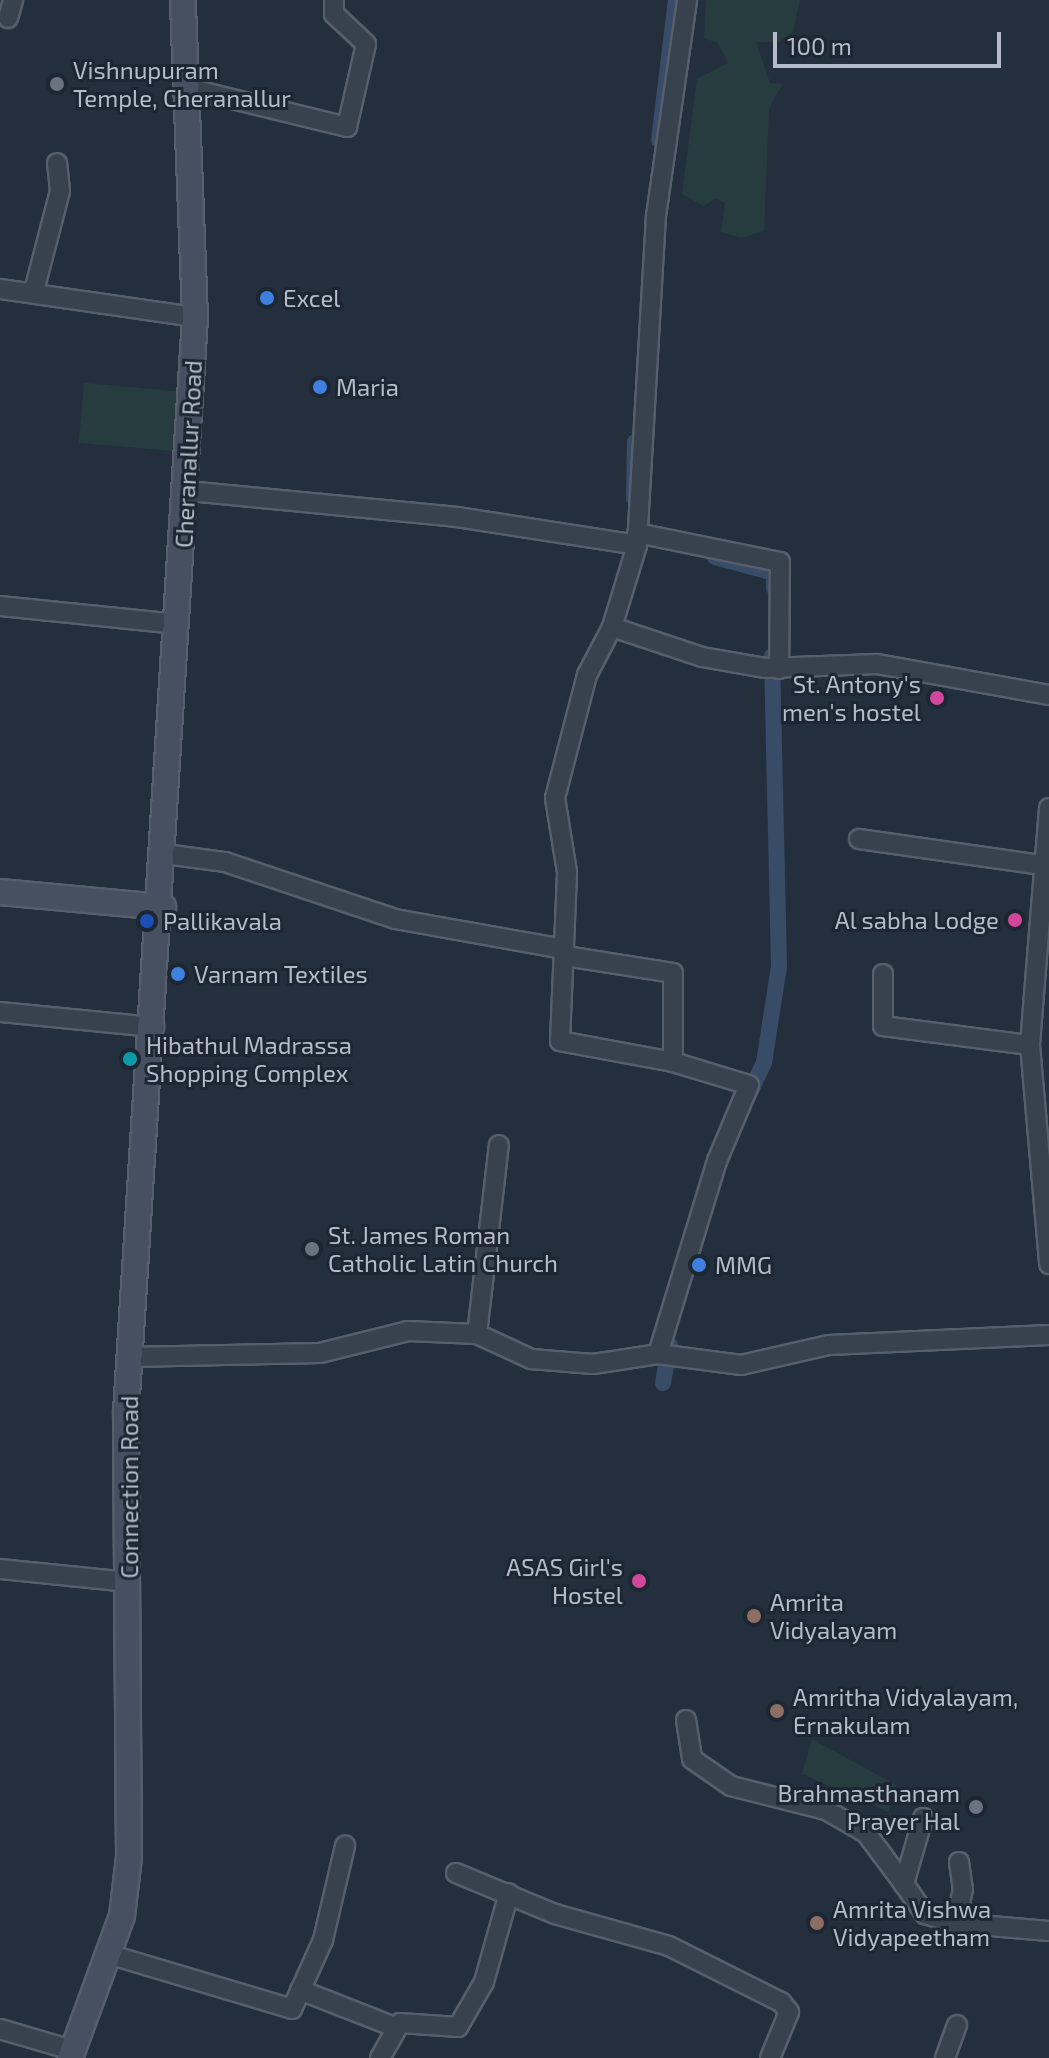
<!DOCTYPE html>
<html>
<head>
<meta charset="utf-8">
<style>
  body { margin:0 }
  #map { position:relative; width:1049px; height:2058px; overflow:hidden; background:#242f3e; font-family:"Exo 2",sans-serif }
  div>[style] { position:absolute }
  .green>* { inset:0; background:#263c3f; transform-origin:0 0 }
  .canal>* { height:16px; margin:-8px; padding:0 8px; transform-origin:8px; border-radius:8px; background:#394c67 }
  .roads { filter:drop-shadow(2px 0 #565f6c) drop-shadow(-2px 0 #565f6c) drop-shadow(0 2px #565f6c) drop-shadow(0 -2px #565f6c) }
  .street>* { height:18px; margin:-9px; padding:0 9px; transform-origin:9px; border-radius:9px; background:#38414e }
  .secondary>* { height:24px; margin:-12px; padding:0 12px; transform-origin:12px; border-radius:12px; background:#465061 }
  .dots>* { width:22px; height:22px; translate:-50% -50%; box-sizing:border-box; border:4px solid #1d2633; border-radius:50% }
  span { translate:-50% -50%; white-space:nowrap; text-align:center; line-height:1.15; -webkit-text-stroke:6px #1d2633; paint-order:stroke }
  .poi-label { font-size:24px; color:#b4bcc9 }
  .left { translate:0 -50%; text-align:left }
  .right { translate:-100% -50%; text-align:right }
  .street-label { font-size:24px; color:#b4bcc9 }
  .scale { position:absolute; left:773px; top:32px; width:228px; height:36px; box-sizing:border-box; border:4px solid #b4bcc9; border-top:0; padding-left:10px; font-size:24px; line-height:28px; white-space:nowrap; color:#b4bcc9; -webkit-text-stroke:6px #1d2633; paint-order:stroke }
</style>
</head>
<body>
<div id="map">
  <div class="green">
    <i style="clip-path:polygon(706px 0,800px 0,793px 32px,779px 42px,756px 42px,770px 83px,782px 84px,769px 109px,764px 231px,741px 238px,721px 232px,725px 203px,716px 198px,704px 206px,682px 194px,697px 79px,728px 63px,717px 42px,704px 39px)"></i>
    <i style="left:84px;top:383px;width:97px;height:60px;rotate:5deg"></i>
    <i style="clip-path:polygon(812px 1739px,896px 1785px,888px 1812px,802px 1774px)"></i>
  </div>
  <div class="canal">
    <i style="left:659px;top:140px;width:141px;rotate:-83.1deg"></i>
    <i style="left:634px;top:498px;width:56px;rotate:-89deg"></i>
    <i style="left:715px;top:557px;width:61px;rotate:15.2deg"></i>
    <i style="left:774px;top:573px;width:15px;rotate:90deg"></i>
    <i style="left:747px;top:1099px;width:40px;rotate:-65deg"></i>
    <i style="left:764px;top:1063px;width:98px;rotate:-81.2deg"></i>
    <i style="left:779px;top:966px;width:310px;rotate:-91.3deg"></i>
    <i style="left:663px;top:1383px;width:39px;rotate:-80deg"></i>
  </div>
  <div class="roads">
    <div class="street">
      <i style="left:8px;top:18px;width:19px;rotate:-74deg"></i>
      <i style="left:187px;top:88px;width:165px;rotate:13.7deg"></i>
      <i style="left:347px;top:127px;width:85px;rotate:-77.1deg"></i>
      <i style="left:366px;top:44px;width:44px;rotate:-136.8deg"></i>
      <i style="left:334px;top:14px;width:14px;rotate:-90deg"></i>
      <i style="left:0;top:289px;width:197px;rotate:8.2deg"></i>
      <i style="left:34px;top:291px;width:103px;rotate:-75.4deg"></i>
      <i style="left:60px;top:191px;width:28px;rotate:-96deg"></i>
      <i style="left:188px;top:491px;width:270px;rotate:5.5deg"></i>
      <i style="left:457px;top:517px;width:182px;rotate:8.8deg"></i>
      <i style="left:637px;top:533px;width:146px;rotate:11.5deg"></i>
      <i style="left:780px;top:562px;width:107px;rotate:90.5deg"></i>
      <i style="left:0;top:606px;width:179px;rotate:5.8deg"></i>
      <i style="left:612px;top:627px;width:95px;rotate:18.4deg"></i>
      <i style="left:702px;top:657px;width:65px;rotate:9.8deg"></i>
      <i style="left:766px;top:668px;width:111px;rotate:-2.1deg"></i>
      <i style="left:877px;top:664px;width:175px;rotate:10.2deg"></i>
      <i style="left:1049px;top:808px;width:238px;rotate:94.6deg"></i>
      <i style="left:1030px;top:1045px;width:220px;rotate:85deg"></i>
      <i style="left:859px;top:839px;width:185px;rotate:8.1deg"></i>
      <i style="left:165px;top:854px;width:61px;rotate:7.6deg"></i>
      <i style="left:225px;top:862px;width:179px;rotate:18.5deg"></i>
      <i style="left:395px;top:919px;width:172px;rotate:10.1deg"></i>
      <i style="left:565px;top:956px;width:109px;rotate:8.9deg"></i>
      <i style="left:673px;top:973px;width:89px;rotate:90deg"></i>
      <i style="left:673px;top:1062px;width:115px;rotate:-169.5deg"></i>
      <i style="left:560px;top:1041px;width:169px;rotate:-87.6deg"></i>
      <i style="left:567px;top:872px;width:75px;rotate:-99.2deg"></i>
      <i style="left:555px;top:798px;width:127px;rotate:-75.4deg"></i>
      <i style="left:587px;top:675px;width:54px;rotate:-62.5deg"></i>
      <i style="left:612px;top:627px;width:86px;rotate:-73deg"></i>
      <i style="left:637px;top:545px;width:330px;rotate:-86.7deg"></i>
      <i style="left:656px;top:216px;width:218px;rotate:-81.8deg"></i>
      <i style="left:883px;top:974px;width:52px;rotate:90deg"></i>
      <i style="left:883px;top:1026px;width:148px;rotate:7.4deg"></i>
      <i style="left:0;top:1012px;width:155px;rotate:5.6deg"></i>
      <i style="left:477px;top:1334px;width:190px;rotate:-83.4deg"></i>
      <i style="left:658px;top:1354px;width:202px;rotate:-73deg"></i>
      <i style="left:717px;top:1161px;width:82px;rotate:-67.2deg"></i>
      <i style="left:749px;top:1085px;width:79px;rotate:-163.2deg"></i>
      <i style="left:130px;top:1357px;width:190px;rotate:-1.2deg"></i>
      <i style="left:320px;top:1353px;width:91px;rotate:-14deg"></i>
      <i style="left:408px;top:1331px;width:69px;rotate:2.5deg"></i>
      <i style="left:477px;top:1334px;width:60px;rotate:24.8deg"></i>
      <i style="left:531px;top:1359px;width:62px;rotate:4.6deg"></i>
      <i style="left:593px;top:1364px;width:66px;rotate:-8.7deg"></i>
      <i style="left:658px;top:1354px;width:84px;rotate:7.5deg"></i>
      <i style="left:741px;top:1365px;width:90px;rotate:-12.8deg"></i>
      <i style="left:829px;top:1345px;width:220px;rotate:-2.6deg"></i>
      <i style="left:0;top:1569px;width:130px;rotate:5.8deg"></i>
      <i style="left:686px;top:1720px;width:39px;rotate:81deg"></i>
      <i style="left:692px;top:1759px;width:47px;rotate:34.7deg"></i>
      <i style="left:731px;top:1786px;width:98px;rotate:14.2deg"></i>
      <i style="left:826px;top:1810px;width:46px;rotate:29.9deg"></i>
      <i style="left:866px;top:1833px;width:64px;rotate:53.3deg"></i>
      <i style="left:923px;top:1818px;width:69px;rotate:106.1deg"></i>
      <i style="left:904px;top:1884px;width:37px;rotate:55deg"></i>
      <i style="left:925px;top:1914px;width:32px;rotate:16deg"></i>
      <i style="left:959px;top:1862px;width:27px;rotate:82deg"></i>
      <i style="left:963px;top:1889px;width:35px;rotate:102deg"></i>
      <i style="left:956px;top:1923px;width:93px;rotate:4.9deg"></i>
      <i style="left:456px;top:1873px;width:107px;rotate:22.5deg"></i>
      <i style="left:555px;top:1914px;width:118px;rotate:15.7deg"></i>
      <i style="left:669px;top:1946px;width:125px;rotate:26.6deg"></i>
      <i style="left:781px;top:2002px;width:13px;rotate:51deg"></i>
      <i style="left:789px;top:2012px;width:50px;rotate:112.4deg"></i>
      <i style="left:108px;top:1954px;width:192px;rotate:16.6deg"></i>
      <i style="left:292px;top:2009px;width:76px;rotate:-65.8deg"></i>
      <i style="left:323px;top:1940px;width:97px;rotate:-76.8deg"></i>
      <i style="left:300px;top:1990px;width:104px;rotate:21.4deg"></i>
      <i style="left:0;top:2029px;width:75px;rotate:16.3deg"></i>
      <i style="left:380px;top:2058px;width:40px;rotate:-60.3deg"></i>
      <i style="left:400px;top:2023px;width:58px;rotate:3.9deg"></i>
      <i style="left:458px;top:2027px;width:52px;rotate:-60deg"></i>
      <i style="left:484px;top:1982px;width:92px;rotate:-74.3deg"></i>
      <i style="left:945px;top:2058px;width:35px;rotate:-70deg"></i>
    </div>
    <div class="secondary">
      <i style="left:0;top:892px;width:164px;rotate:5.3deg"></i>
      <i style="left:70px;top:2058px;width:151px;rotate:-69.9deg"></i>
      <i style="left:122px;top:1916px;width:59px;rotate:-83.2deg"></i>
      <i style="left:129px;top:1857px;width:445px;rotate:-90.4deg"></i>
      <i style="left:126px;top:1412px;width:1097px;rotate:-86.39deg"></i>
      <i style="left:195px;top:317px;width:317px;rotate:-92.2deg"></i>
    </div>
  </div>
  <div class="dots">
    <i style="left:57px;top:84px;background:#6b7280"></i>
    <i style="left:267px;top:298px;background:#3f7fe0"></i>
    <i style="left:320px;top:387px;background:#3f7fe0"></i>
    <i style="left:937px;top:698px;background:#d1479c"></i>
    <i style="left:1015px;top:920px;background:#d1479c"></i>
    <i style="left:147px;top:921px;background:#1a4fb4"></i>
    <i style="left:178px;top:974px;background:#3f7fe0"></i>
    <i style="left:130px;top:1059px;background:#0f9aa8"></i>
    <i style="left:312px;top:1249px;background:#6b7280"></i>
    <i style="left:699px;top:1265px;background:#3f7fe0"></i>
    <i style="left:639px;top:1581px;background:#d1479c"></i>
    <i style="left:754px;top:1616px;background:#8d6e63"></i>
    <i style="left:777px;top:1711px;background:#8d6e63"></i>
    <i style="left:976px;top:1807px;background:#6b7280"></i>
    <i style="left:817px;top:1923px;background:#8d6e63"></i>
  </div>
  <div class="poi-label">
    <span class="left" style="left:73px;top:84px">Vishnupuram<br>Temple, Cheranallur</span>
    <span class="left" style="left:283px;top:298px">Excel</span>
    <span class="left" style="left:336px;top:387px">Maria</span>
    <span class="right" style="left:921px;top:698px">St. Antony's<br>men's hostel</span>
    <span class="right" style="left:999px;top:920px">Al sabha Lodge</span>
    <span class="left" style="left:163px;top:921px">Pallikavala</span>
    <span class="left" style="left:194px;top:974px">Varnam Textiles</span>
    <span class="left" style="left:146px;top:1059px">Hibathul Madrassa<br>Shopping Complex</span>
    <span class="left" style="left:328px;top:1249px">St. James Roman<br>Catholic Latin Church</span>
    <span class="left" style="left:715px;top:1265px">MMG</span>
    <span class="right" style="left:623px;top:1581px">ASAS Girl's<br>Hostel</span>
    <span class="left" style="left:770px;top:1616px">Amrita<br>Vidyalayam</span>
    <span class="left" style="left:793px;top:1711px">Amritha Vidyalayam,<br>Ernakulam</span>
    <span class="right" style="left:960px;top:1807px">Brahmasthanam<br>Prayer Hal</span>
    <span class="left" style="left:833px;top:1923px">Amrita Vishwa<br>Vidyapeetham</span>
  </div>
  <div class="street-label">
    <span style="left:188px;top:454px;rotate:-87deg">Cheranallur Road</span>
    <span style="left:129px;top:1487px;rotate:-90deg">Connection Road</span>
  </div>
  <div class="scale">100 m</div>
</div>
</body>
</html>
